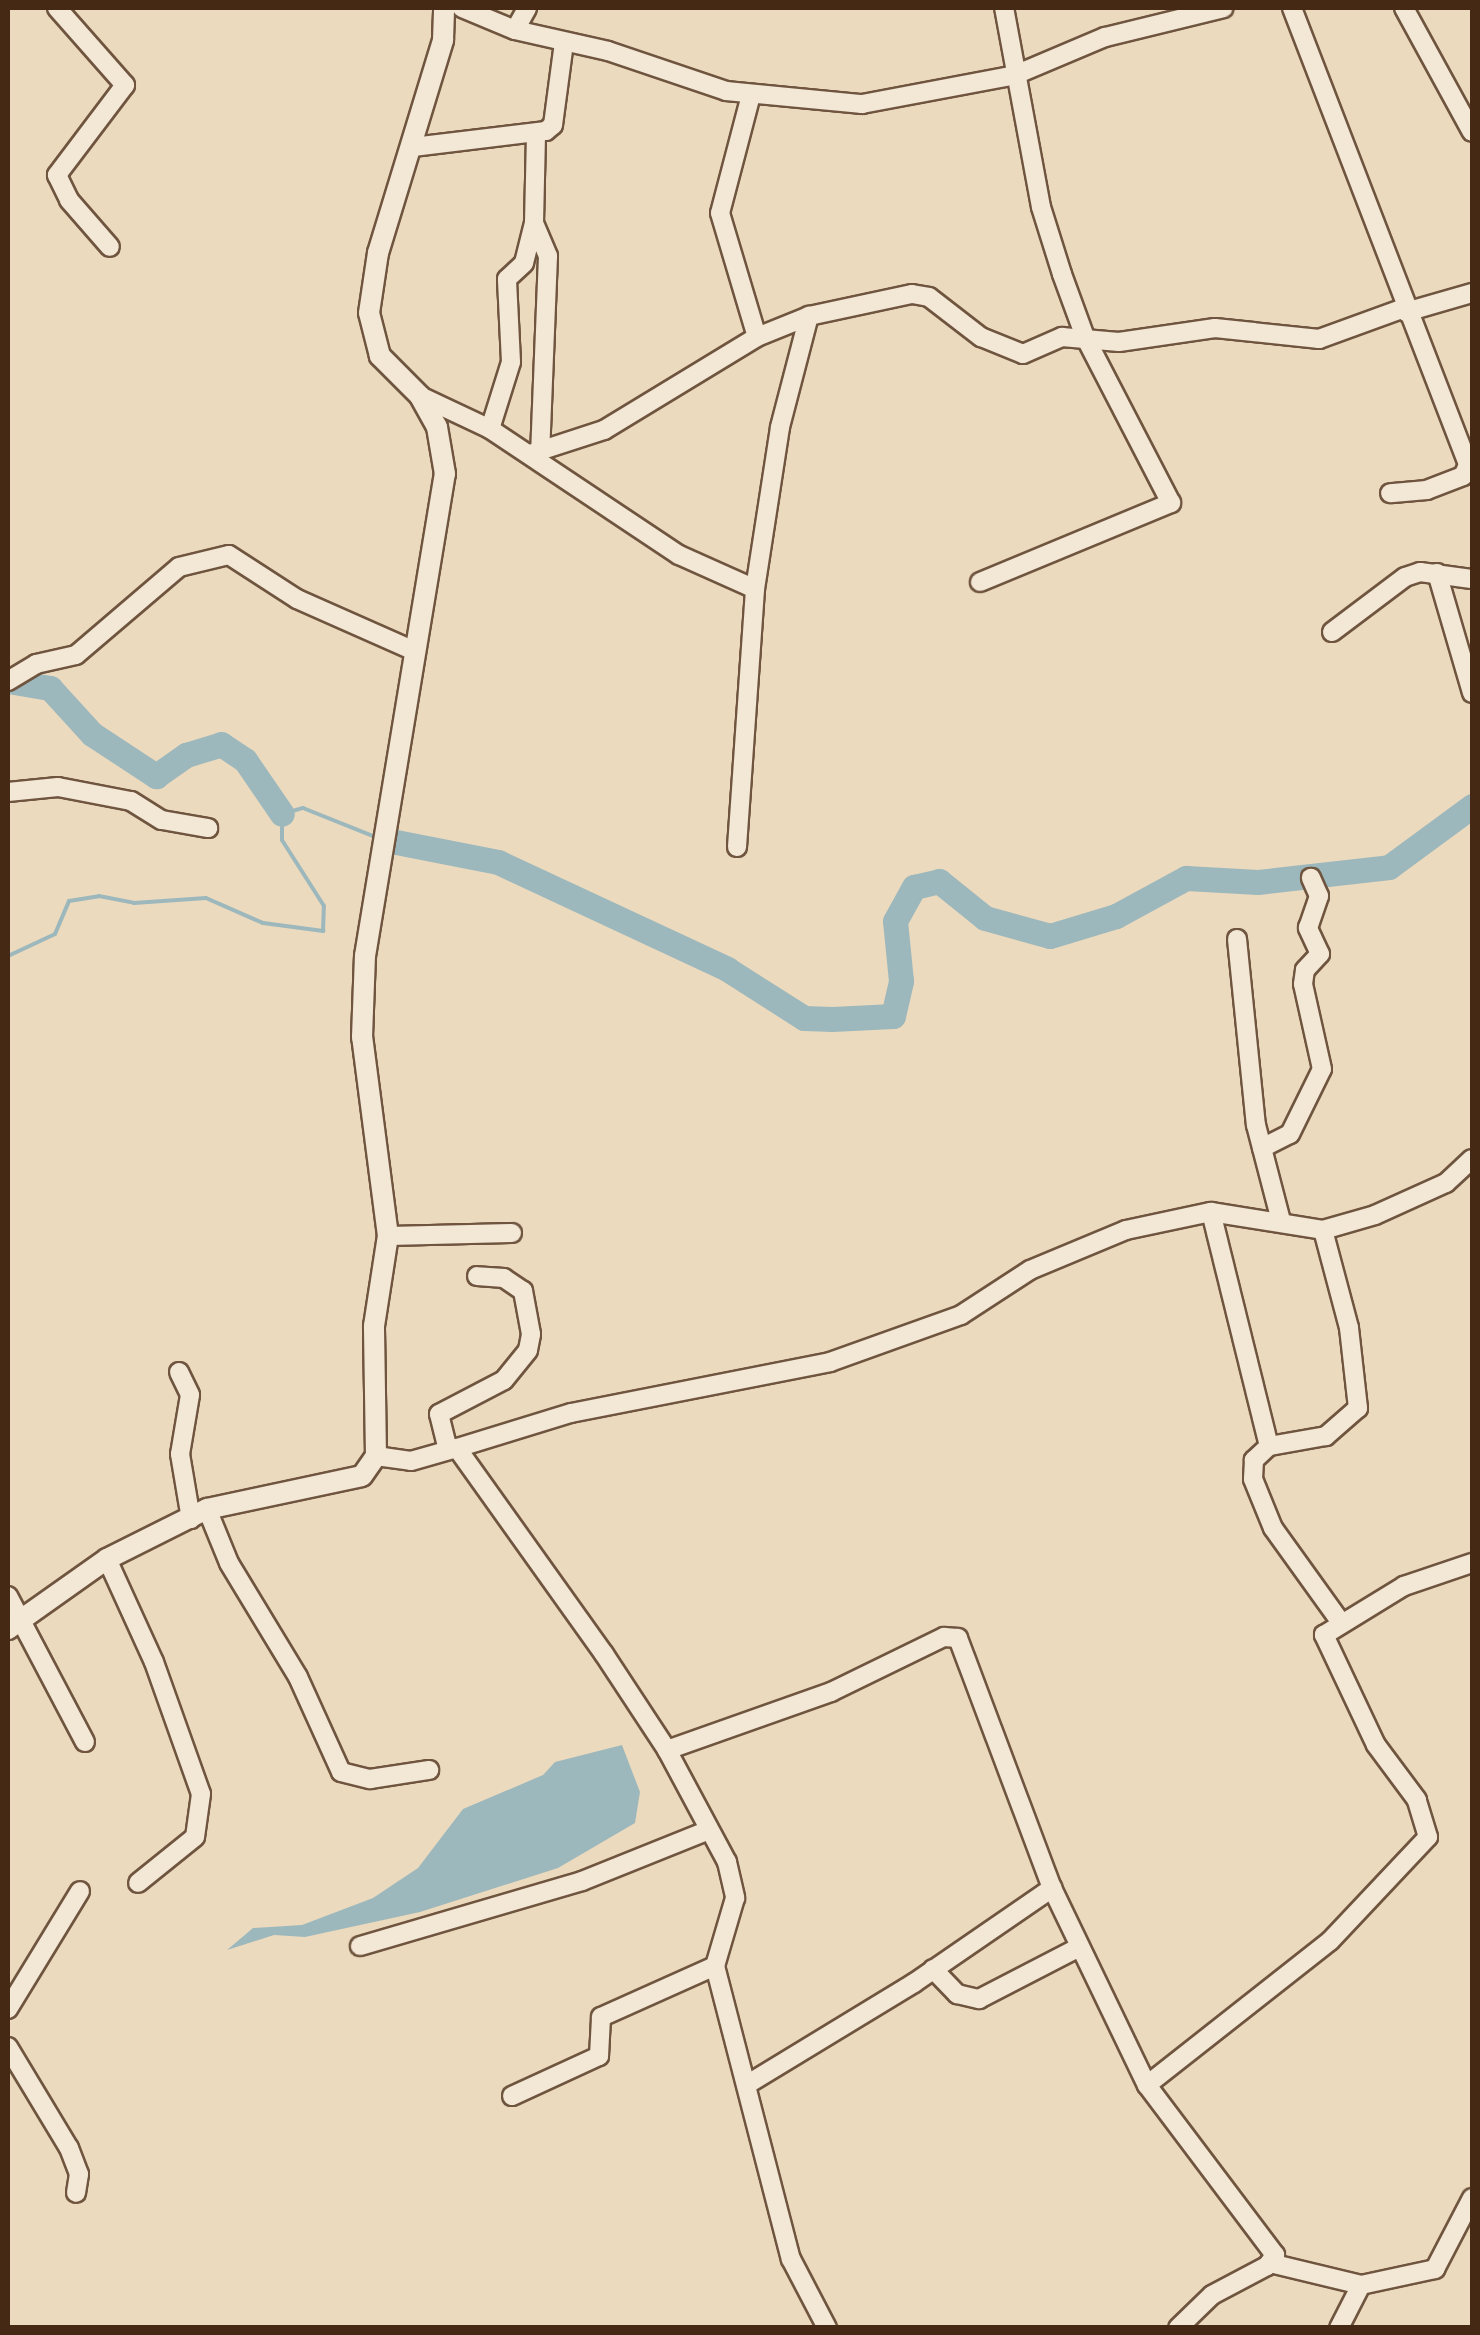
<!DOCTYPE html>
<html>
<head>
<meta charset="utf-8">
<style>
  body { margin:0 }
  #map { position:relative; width:1480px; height:2335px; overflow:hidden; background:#ecdabe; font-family:"IM FELL English",serif }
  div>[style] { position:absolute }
  .water>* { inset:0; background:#9db8bc }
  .stream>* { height:4px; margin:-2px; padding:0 2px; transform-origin:2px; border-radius:2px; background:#9db8bc }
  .river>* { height:25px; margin:-12.5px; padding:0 12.5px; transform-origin:12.5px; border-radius:12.5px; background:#9db8bc }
  .roads { filter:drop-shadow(2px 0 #6f553f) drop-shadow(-2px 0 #6f553f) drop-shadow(0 2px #6f553f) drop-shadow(0 -2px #6f553f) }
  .minor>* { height:18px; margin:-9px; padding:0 9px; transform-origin:9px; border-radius:9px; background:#f3e7d5 }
  .tertiary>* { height:20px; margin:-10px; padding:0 10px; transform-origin:10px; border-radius:10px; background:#f3e7d5 }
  span { translate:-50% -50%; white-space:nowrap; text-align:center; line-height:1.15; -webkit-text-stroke:9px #f3e7d5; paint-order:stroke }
  .frame { position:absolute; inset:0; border:10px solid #452915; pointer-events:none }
</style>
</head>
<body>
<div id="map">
  <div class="water">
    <i style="clip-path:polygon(622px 1745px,640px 1792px,635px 1823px,558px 1868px,420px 1912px,305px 1937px,274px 1935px,227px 1950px,253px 1928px,302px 1925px,373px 1898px,418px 1868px,463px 1809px,543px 1775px,555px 1762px)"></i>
  </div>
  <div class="stream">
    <i style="left:8px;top:956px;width:52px;rotate:-25.1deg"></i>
    <i style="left:55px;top:934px;width:36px;rotate:-67deg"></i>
    <i style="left:69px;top:901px;width:30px;rotate:-9deg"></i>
    <i style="left:99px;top:896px;width:36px;rotate:11deg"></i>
    <i style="left:134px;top:903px;width:72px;rotate:-4deg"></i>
    <i style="left:206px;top:898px;width:62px;rotate:23.7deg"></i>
    <i style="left:263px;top:923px;width:61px;rotate:7.6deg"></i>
    <i style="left:323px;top:931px;width:25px;rotate:-88deg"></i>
    <i style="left:324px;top:906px;width:78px;rotate:-122.5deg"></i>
    <i style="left:282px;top:840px;width:26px;rotate:-90deg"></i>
    <i style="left:282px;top:814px;width:22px;rotate:-16deg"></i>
    <i style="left:303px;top:808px;width:81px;rotate:21.8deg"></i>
  </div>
  <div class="river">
    <i style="left:8px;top:681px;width:43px;rotate:9.5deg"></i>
    <i style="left:50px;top:688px;width:62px;rotate:47.6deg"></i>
    <i style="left:92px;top:734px;width:77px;rotate:33.3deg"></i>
    <i style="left:156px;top:776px;width:37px;rotate:-35deg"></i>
    <i style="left:186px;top:755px;width:37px;rotate:-17deg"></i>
    <i style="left:221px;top:744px;width:29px;rotate:34deg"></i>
    <i style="left:245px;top:760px;width:65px;rotate:55.6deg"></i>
    <i style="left:396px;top:842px;width:104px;rotate:11.1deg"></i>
    <i style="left:498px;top:862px;width:253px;rotate:25deg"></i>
    <i style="left:727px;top:969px;width:91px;rotate:32.5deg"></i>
    <i style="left:804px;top:1018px;width:28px;rotate:2deg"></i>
    <i style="left:832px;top:1019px;width:61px;rotate:-2.8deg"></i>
    <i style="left:893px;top:1016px;width:36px;rotate:-77deg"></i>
    <i style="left:901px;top:981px;width:60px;rotate:-95.7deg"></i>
    <i style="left:895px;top:921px;width:39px;rotate:-61deg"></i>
    <i style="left:914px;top:887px;width:26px;rotate:-13deg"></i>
    <i style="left:939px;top:881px;width:59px;rotate:38.8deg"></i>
    <i style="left:985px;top:918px;width:67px;rotate:15.5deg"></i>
    <i style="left:1050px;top:936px;width:69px;rotate:-16.9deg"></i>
    <i style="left:1116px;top:916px;width:80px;rotate:-28.5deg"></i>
    <i style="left:1186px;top:878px;width:72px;rotate:3.2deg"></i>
    <i style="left:1258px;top:882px;width:132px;rotate:-6.5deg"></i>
    <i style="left:1389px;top:867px;width:103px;rotate:-36.3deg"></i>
  </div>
  <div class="roads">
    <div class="minor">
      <i style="left:57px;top:8px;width:103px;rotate:48.6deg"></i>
      <i style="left:125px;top:85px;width:113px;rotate:127.1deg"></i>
      <i style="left:57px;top:175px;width:28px;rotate:64deg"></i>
      <i style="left:69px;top:200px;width:62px;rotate:48.9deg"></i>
      <i style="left:462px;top:8px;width:57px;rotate:22.5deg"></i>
      <i style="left:515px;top:30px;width:95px;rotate:12.7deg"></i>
      <i style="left:608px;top:51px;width:125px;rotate:18.7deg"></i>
      <i style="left:726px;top:91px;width:137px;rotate:5.5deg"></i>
      <i style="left:862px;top:104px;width:156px;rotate:-10.7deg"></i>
      <i style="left:1015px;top:75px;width:98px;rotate:-22.9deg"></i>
      <i style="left:1105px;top:37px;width:122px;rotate:-13.7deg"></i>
      <i style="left:1292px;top:8px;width:490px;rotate:68.9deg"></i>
      <i style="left:1468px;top:465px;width:12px;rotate:114deg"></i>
      <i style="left:1463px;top:476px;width:39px;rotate:159deg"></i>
      <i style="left:1427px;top:490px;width:37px;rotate:175deg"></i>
      <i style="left:1404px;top:8px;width:141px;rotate:61.3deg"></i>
      <i style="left:515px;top:30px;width:25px;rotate:-61deg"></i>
      <i style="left:751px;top:95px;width:122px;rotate:104.7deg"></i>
      <i style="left:720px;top:213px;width:129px;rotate:73.4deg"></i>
      <i style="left:413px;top:147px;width:134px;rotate:-6.9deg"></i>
      <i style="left:546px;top:131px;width:9px;rotate:-41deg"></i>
      <i style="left:553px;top:125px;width:83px;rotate:-82.4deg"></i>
      <i style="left:534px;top:223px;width:36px;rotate:67deg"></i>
      <i style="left:548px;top:256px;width:195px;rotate:92.3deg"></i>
      <i style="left:1406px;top:312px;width:69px;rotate:-16.1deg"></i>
      <i style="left:420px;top:396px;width:77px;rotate:25.2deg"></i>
      <i style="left:490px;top:429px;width:227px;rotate:33.7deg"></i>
      <i style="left:679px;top:555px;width:83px;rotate:24.1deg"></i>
      <i style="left:490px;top:429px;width:70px;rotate:-72.6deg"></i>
      <i style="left:511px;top:362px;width:83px;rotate:-92.8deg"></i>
      <i style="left:507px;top:279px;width:23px;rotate:-43deg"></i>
      <i style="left:524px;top:263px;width:41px;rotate:-76deg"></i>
      <i style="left:534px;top:223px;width:89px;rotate:-88.7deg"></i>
      <i style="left:530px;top:454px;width:78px;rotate:-18deg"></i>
      <i style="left:604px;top:430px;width:179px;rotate:-31.3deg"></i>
      <i style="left:757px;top:337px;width:56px;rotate:-22deg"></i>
      <i style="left:809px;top:316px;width:105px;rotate:-12.1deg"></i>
      <i style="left:912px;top:294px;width:17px;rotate:10deg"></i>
      <i style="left:929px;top:297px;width:66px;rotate:37.6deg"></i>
      <i style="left:981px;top:337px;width:45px;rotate:22deg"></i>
      <i style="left:1023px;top:354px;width:43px;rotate:-23.6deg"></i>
      <i style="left:1062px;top:337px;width:57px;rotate:5deg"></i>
      <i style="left:1119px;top:342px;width:97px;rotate:-8.3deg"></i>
      <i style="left:1215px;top:328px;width:105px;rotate:6deg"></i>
      <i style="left:1319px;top:339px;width:90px;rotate:-20deg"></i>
      <i style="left:1437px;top:573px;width:125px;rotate:73.7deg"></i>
      <i style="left:980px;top:582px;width:207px;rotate:-22.5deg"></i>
      <i style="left:1171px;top:503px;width:187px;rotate:-117.4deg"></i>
      <i style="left:1085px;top:337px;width:67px;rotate:-110.1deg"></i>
      <i style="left:1062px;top:274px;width:70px;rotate:-107.4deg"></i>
      <i style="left:1041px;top:207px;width:202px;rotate:-100.5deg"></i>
      <i style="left:1332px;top:632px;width:91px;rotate:-37deg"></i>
      <i style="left:1405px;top:577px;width:16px;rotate:-18deg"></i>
      <i style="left:1420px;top:572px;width:52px;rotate:7.7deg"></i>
      <i style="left:8px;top:681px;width:33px;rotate:-31deg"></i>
      <i style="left:36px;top:664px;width:41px;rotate:-12.7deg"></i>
      <i style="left:76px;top:655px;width:135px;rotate:-40.5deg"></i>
      <i style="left:179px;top:567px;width:51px;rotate:-13.5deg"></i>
      <i style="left:229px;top:555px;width:81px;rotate:32.9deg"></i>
      <i style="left:297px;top:599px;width:126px;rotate:23.9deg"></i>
      <i style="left:8px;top:792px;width:50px;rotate:-5.7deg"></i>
      <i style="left:58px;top:787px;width:74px;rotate:10.9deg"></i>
      <i style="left:131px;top:801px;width:36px;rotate:32deg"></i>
      <i style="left:162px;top:820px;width:47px;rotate:9.9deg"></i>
      <i style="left:737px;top:847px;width:259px;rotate:-86deg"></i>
      <i style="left:755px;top:589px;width:164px;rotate:-81.2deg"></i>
      <i style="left:780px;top:427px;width:115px;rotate:-75.4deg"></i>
      <i style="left:1237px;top:939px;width:187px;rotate:84.2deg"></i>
      <i style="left:1256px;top:1125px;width:99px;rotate:75.4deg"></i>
      <i style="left:1262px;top:1148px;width:31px;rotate:-27deg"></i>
      <i style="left:1290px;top:1134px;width:72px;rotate:-63.8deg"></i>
      <i style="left:1322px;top:1069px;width:87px;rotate:-102.6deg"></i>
      <i style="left:1303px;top:984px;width:14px;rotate:-82deg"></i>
      <i style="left:1305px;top:970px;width:22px;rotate:-47deg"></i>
      <i style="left:1320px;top:954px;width:29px;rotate:-115deg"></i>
      <i style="left:1308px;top:928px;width:34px;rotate:-71deg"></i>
      <i style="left:1319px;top:896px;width:20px;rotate:-114deg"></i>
      <i style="left:1211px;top:1212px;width:241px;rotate:76.1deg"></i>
      <i style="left:1323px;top:1230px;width:101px;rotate:75.1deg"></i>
      <i style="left:1349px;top:1328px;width:81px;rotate:83.6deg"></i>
      <i style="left:1358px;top:1408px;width:43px;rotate:138.8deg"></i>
      <i style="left:1326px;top:1436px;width:58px;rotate:170deg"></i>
      <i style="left:1269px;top:1446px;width:21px;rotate:137deg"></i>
      <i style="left:1254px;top:1460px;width:19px;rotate:93deg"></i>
      <i style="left:1253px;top:1479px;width:53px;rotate:67.8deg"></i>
      <i style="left:1273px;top:1528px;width:113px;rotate:54.3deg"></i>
      <i style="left:388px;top:1236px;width:124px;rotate:-1.4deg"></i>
      <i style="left:179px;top:1372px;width:25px;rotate:64deg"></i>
      <i style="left:190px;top:1395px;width:60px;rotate:99.6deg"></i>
      <i style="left:180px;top:1454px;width:66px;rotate:80.4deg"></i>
      <i style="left:457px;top:1448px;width:119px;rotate:-17.1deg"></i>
      <i style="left:571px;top:1413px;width:264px;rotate:-11.1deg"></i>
      <i style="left:830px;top:1362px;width:139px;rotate:-19.7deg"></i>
      <i style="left:961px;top:1315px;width:82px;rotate:-33.1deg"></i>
      <i style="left:1030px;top:1270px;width:104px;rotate:-22.6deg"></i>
      <i style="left:1126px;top:1230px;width:87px;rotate:-12deg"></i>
      <i style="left:1211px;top:1212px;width:113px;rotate:9.1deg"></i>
      <i style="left:1323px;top:1230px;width:54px;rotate:-16.1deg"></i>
      <i style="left:1375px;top:1215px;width:78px;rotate:-24.3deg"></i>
      <i style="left:1446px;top:1183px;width:35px;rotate:-43deg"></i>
      <i style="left:448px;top:1450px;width:37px;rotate:-104deg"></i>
      <i style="left:439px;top:1414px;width:73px;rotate:-27.6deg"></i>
      <i style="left:504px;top:1380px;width:38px;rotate:-51deg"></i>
      <i style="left:528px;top:1350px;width:16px;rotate:-79deg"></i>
      <i style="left:531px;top:1334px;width:44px;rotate:-100.5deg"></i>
      <i style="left:523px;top:1291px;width:23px;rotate:-146deg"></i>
      <i style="left:504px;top:1278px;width:27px;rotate:-176deg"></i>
      <i style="left:376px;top:1456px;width:35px;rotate:8deg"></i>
      <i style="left:411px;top:1461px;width:48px;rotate:-15.8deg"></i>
      <i style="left:457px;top:1448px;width:253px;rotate:54.5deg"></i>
      <i style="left:604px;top:1654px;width:115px;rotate:56.7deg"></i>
      <i style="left:667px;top:1750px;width:127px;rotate:61.8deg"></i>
      <i style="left:727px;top:1862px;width:37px;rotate:77deg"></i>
      <i style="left:735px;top:1898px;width:71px;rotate:106.4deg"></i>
      <i style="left:715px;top:1966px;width:303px;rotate:75.5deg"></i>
      <i style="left:791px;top:2259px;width:78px;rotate:62.4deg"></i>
      <i style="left:207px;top:1509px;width:58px;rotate:67.8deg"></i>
      <i style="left:229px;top:1563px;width:133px;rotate:58.8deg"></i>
      <i style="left:298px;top:1677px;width:104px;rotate:65.6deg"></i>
      <i style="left:341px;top:1772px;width:30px;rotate:14deg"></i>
      <i style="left:370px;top:1779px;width:60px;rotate:-8.7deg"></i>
      <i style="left:107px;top:1559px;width:113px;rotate:65.5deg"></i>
      <i style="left:154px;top:1662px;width:140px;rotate:70.4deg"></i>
      <i style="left:201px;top:1794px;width:43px;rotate:97.9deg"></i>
      <i style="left:195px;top:1837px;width:73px;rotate:141.1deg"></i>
      <i style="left:8px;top:1596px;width:165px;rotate:62.2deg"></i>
      <i style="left:667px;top:1750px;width:174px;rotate:-19.5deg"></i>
      <i style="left:831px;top:1692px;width:126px;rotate:-26deg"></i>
      <i style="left:944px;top:1637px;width:14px;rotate:4deg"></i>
      <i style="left:958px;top:1638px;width:267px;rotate:69.4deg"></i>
      <i style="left:1052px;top:1888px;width:219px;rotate:64.3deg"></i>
      <i style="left:360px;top:1946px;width:231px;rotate:-16.3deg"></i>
      <i style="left:582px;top:1881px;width:137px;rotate:-21.9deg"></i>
      <i style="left:933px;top:1969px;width:35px;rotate:46deg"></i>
      <i style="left:957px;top:1994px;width:23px;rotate:13deg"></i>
      <i style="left:979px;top:1999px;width:111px;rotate:-27.3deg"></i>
      <i style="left:8px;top:2009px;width:138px;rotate:-58.6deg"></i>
      <i style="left:8px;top:2047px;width:118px;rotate:58.9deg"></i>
      <i style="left:69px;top:2148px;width:28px;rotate:69deg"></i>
      <i style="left:79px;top:2174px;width:19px;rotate:99deg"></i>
      <i style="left:748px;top:2084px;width:194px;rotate:-31.3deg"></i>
      <i style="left:914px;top:1983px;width:168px;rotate:-34.5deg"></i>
      <i style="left:512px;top:2096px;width:96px;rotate:-24.7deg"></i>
      <i style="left:599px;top:2056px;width:39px;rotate:-87deg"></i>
      <i style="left:601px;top:2017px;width:125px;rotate:-24.1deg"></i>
      <i style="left:1270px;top:2263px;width:94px;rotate:13.6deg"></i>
      <i style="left:1361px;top:2285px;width:76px;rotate:-12.2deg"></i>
      <i style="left:1435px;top:2269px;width:80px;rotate:-62.5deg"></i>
      <i style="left:1178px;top:2328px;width:47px;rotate:-44.1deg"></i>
      <i style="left:1212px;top:2295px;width:62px;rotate:-27.8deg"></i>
      <i style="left:1267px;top:2266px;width:14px;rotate:-54deg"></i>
      <i style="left:1275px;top:2255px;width:213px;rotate:-127deg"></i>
      <i style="left:1147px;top:2085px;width:233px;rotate:-38.2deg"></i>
      <i style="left:1330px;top:1941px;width:143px;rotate:-46.7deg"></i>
      <i style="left:1428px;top:1837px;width:39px;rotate:-107deg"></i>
      <i style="left:1417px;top:1800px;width:69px;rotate:-126.7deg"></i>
      <i style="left:1376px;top:1745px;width:122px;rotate:-115.3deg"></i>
      <i style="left:1324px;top:1635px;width:94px;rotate:-31.5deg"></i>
      <i style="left:1404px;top:1586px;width:72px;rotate:-18.7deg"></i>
      <i style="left:1339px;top:2328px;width:48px;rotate:-62.9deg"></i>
    </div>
    <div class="tertiary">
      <i style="left:8px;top:1629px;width:121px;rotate:-35.3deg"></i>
      <i style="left:107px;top:1559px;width:112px;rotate:-26.6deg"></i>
      <i style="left:207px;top:1509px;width:158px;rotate:-12deg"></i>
      <i style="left:362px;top:1476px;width:24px;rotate:-55deg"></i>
      <i style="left:376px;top:1456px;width:130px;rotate:-90.9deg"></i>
      <i style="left:374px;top:1326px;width:91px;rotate:-81.2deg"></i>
      <i style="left:388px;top:1236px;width:201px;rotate:-97.4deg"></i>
      <i style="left:362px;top:1037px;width:81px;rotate:-87.9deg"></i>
      <i style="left:365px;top:956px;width:489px;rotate:-80.6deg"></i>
      <i style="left:445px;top:474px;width:48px;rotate:-99.7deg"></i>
      <i style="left:437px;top:427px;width:35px;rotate:-119deg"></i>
      <i style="left:420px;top:396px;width:57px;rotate:-135deg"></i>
      <i style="left:380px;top:356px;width:44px;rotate:-104.3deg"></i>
      <i style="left:369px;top:313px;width:61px;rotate:-81.5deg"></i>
      <i style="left:378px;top:253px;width:223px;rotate:-73deg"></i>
      <i style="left:443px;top:40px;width:32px;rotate:-88deg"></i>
    </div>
  </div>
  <div class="frame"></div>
</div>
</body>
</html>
